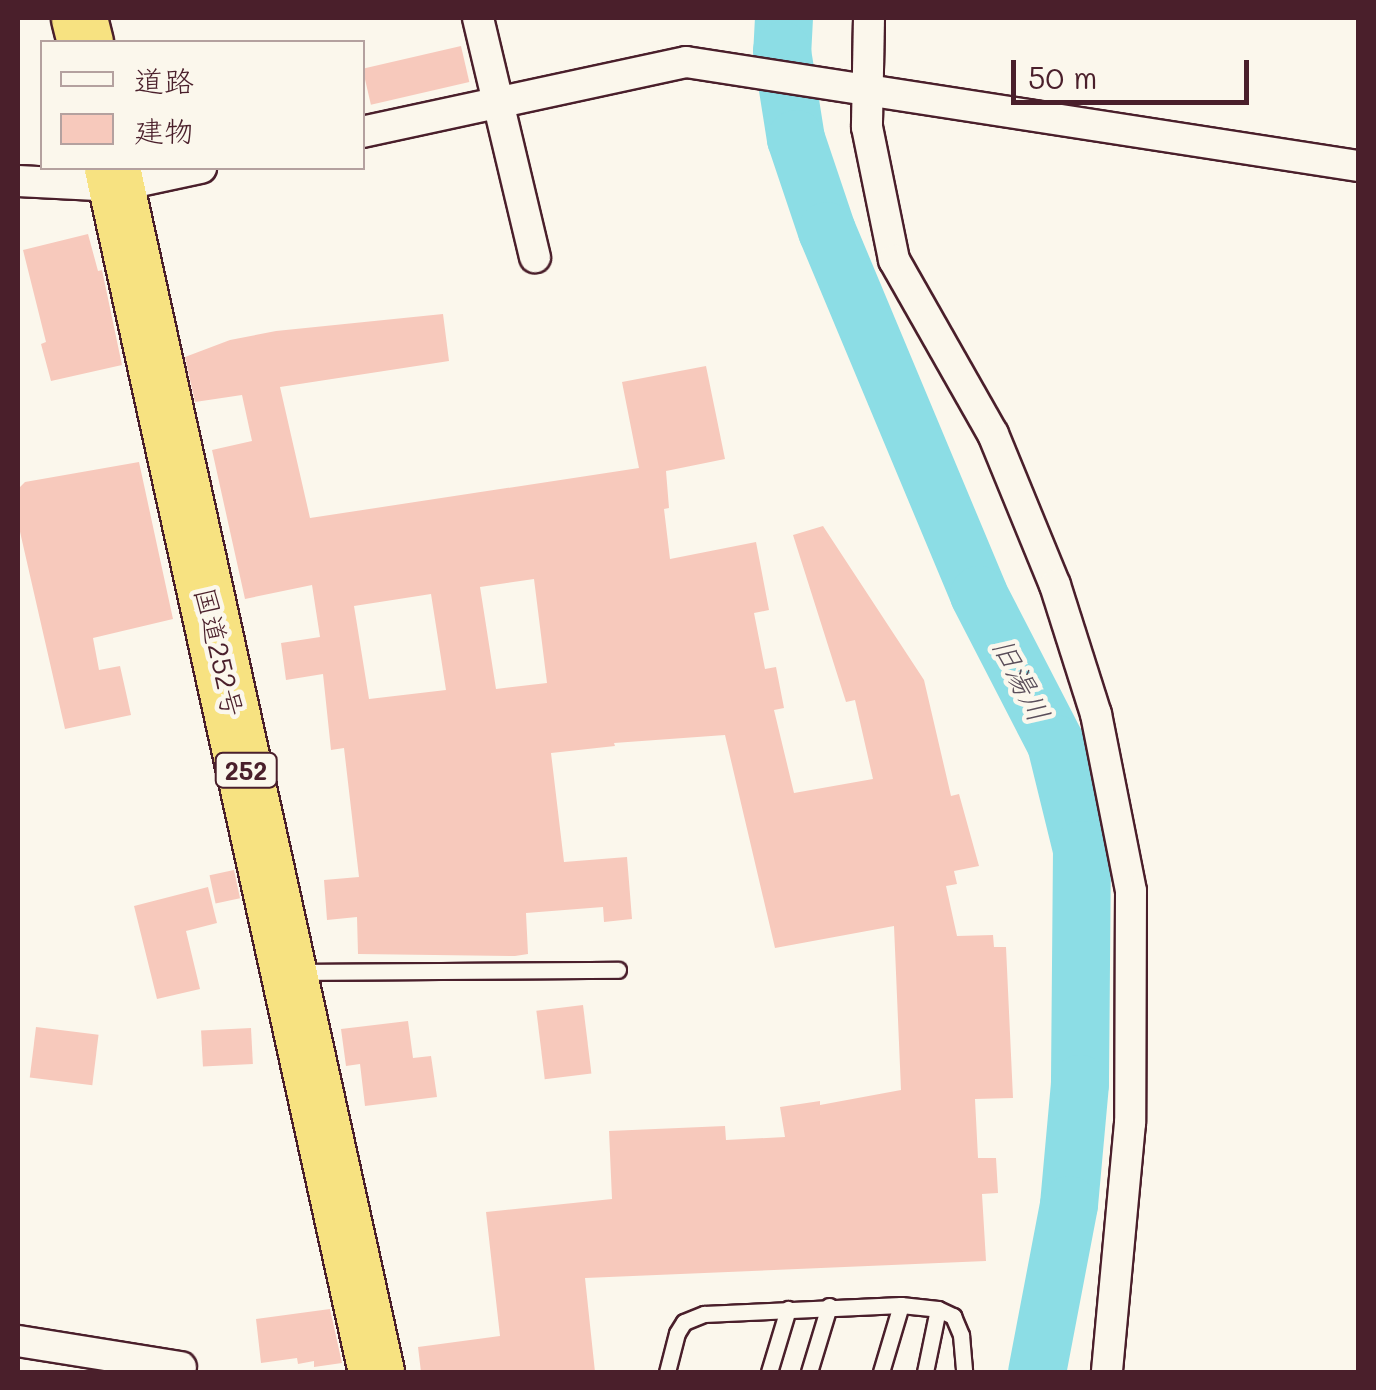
<!DOCTYPE html>
<html>
<head>
<meta charset="utf-8">
<style>
  body { margin:0 }
  #map { position:relative; width:1376px; height:1390px; overflow:hidden; background:#fbf7ec; font-family:Mali,"Klee One",sans-serif }
  div>[style] { position:absolute }
  .river>* { height:58px; margin:-29px; padding:0 29px; transform-origin:29px; border-radius:29px; background:#8cdde5 }
  .building>* { inset:0; background:#f7c9bc; transform-origin:0 0 }
  .roads { filter:drop-shadow(2px 0 #4a1f2b) drop-shadow(-2px 0 #4a1f2b) drop-shadow(0 2px #4a1f2b) drop-shadow(0 -2px #4a1f2b) }
  .lane>* { height:15px; margin:-7.5px; padding:0 7.5px; transform-origin:7.5px; border-radius:7.5px; background:#fbf7ec }
  .street>* { height:30px; margin:-15px; padding:0 15px; transform-origin:15px; border-radius:15px; background:#fbf7ec }
  .highway>* { height:55px; margin:-27.5px; padding:0 27.5px; transform-origin:27.5px; border-radius:27.5px; background:#f7e281 }
  span { translate:-50% -50%; white-space:nowrap; text-align:center; line-height:1.15; -webkit-text-stroke:9px #fbf7ec; paint-order:stroke }
  .shield-label span { padding:2px 8px; background:#fbf7ec; border:2px solid; border-radius:8px; -webkit-text-stroke-width:0 }
  .shield-label { font-size:25px; color:#4a1f2b; font-weight:700 }
  .street-label { font-size:28px; color:#4a1f2b }
  .water-label { font-size:30px; color:#5a4e5a; font-style:italic }
  .frame { position:absolute; inset:0; border:20px solid #4a1f2b; pointer-events:none }
  .legend { position:absolute; left:40px; top:40px; width:325px; height:130px; box-sizing:border-box; background:#fbf7ec; border:2px solid #b4a19f; margin:0; padding:12px 18px; list-style:none; font-size:30px; color:#4a1f2b }
  .legend li { display:flex; align-items:center; gap:20px; height:50px }
  .legend b { width:50px; border:2px solid #b4a19f }
  .scale { position:absolute; left:1011px; top:60px; width:238px; height:45px; box-sizing:border-box; border:5px solid #4a1f2b; border-top:0; padding-left:12px; font-size:30px; line-height:35px; white-space:nowrap; color:#4a1f2b; -webkit-text-stroke:8px #fbf7ec; paint-order:stroke }
</style>
</head>
<body>
<div id="map">
  <div class="river">
    <i style="left:784px;top:18px;width:33px;rotate:93deg"></i>
    <i style="left:782px;top:51px;width:89px;rotate:81deg"></i>
    <i style="left:796px;top:139px;width:97px;rotate:71.4deg"></i>
    <i style="left:827px;top:231px;width:394px;rotate:67.3deg"></i>
    <i style="left:979px;top:595px;width:168px;rotate:62.7deg"></i>
    <i style="left:1056px;top:744px;width:109px;rotate:76.2deg"></i>
    <i style="left:1082px;top:850px;width:234px;rotate:90.5deg"></i>
    <i style="left:1080px;top:1084px;width:121px;rotate:95.2deg"></i>
    <i style="left:1069px;top:1205px;width:170px;rotate:100.8deg"></i>
  </div>
  <div class="building">
    <i style="left:461px;top:46px;width:37px;height:101px;rotate:77deg"></i>
    <i style="clip-path:polygon(88px 234px,98px 271px,102px 270px,122px 365px,51px 381px,41px 344px,46px 342px,23px 250px)"></i>
    <i style="clip-path:polygon(evenodd,443px 314px,449px 361px,280px 387px,310px 518px,639px 468px,622px 382px,706px 366px,725px 459px,666px 471px,669px 508px,664px 509px,670px 559px,756px 542px,769px 610px,754px 613px,765px 669px,776px 667px,784px 708px,774px 710px,794px 793px,873px 779px,855px 700px,846px 702px,793px 535px,823px 526px,924px 680px,951px 796px,959px 794px,979px 866px,954px 871px,957px 884px,946px 886px,957px 936px,993px 935px,994px 947px,1006px 947px,1013px 1098px,975px 1099px,978px 1158px,996px 1158px,998px 1193px,982px 1194px,986px 1261px,585px 1278px,595px 1372px,421px 1372px,418px 1347px,500px 1336px,486px 1212px,612px 1199px,609px 1131px,725px 1126px,726px 1140px,785px 1137px,780px 1107px,820px 1101px,820px 1105px,901px 1090px,894px 926px,775px 948px,725px 735px,614px 743px,615px 746px,551px 753px,564px 862px,627px 857px,632px 919px,604px 922px,603px 907px,526px 913px,528px 954px,515px 956px,358px 954px,357px 917px,327px 920px,324px 880px,359px 877px,344px 748px,331px 750px,323px 674px,286px 680px,281px 643px,320px 637px,312px 585px,245px 599px,212px 450px,252px 441px,242px 395px,195px 402px,185px 357px,230px 340px,276px 331px,443px 314px,534px 579px,547px 683px,496px 689px,480px 587px,534px 579px,443px 314px,431px 594px,446px 690px,369px 699px,354px 606px,431px 594px)"></i>
    <i style="clip-path:polygon(139px 462px,173px 619px,93px 638px,99px 670px,120px 666px,131px 715px,65px 729px,18px 523px,18px 489px,25px 482px)"></i>
    <i style="left:234px;top:870px;width:29px;height:25px;rotate:78deg"></i>
    <i style="clip-path:polygon(208px 887px,217px 923px,186px 931px,200px 989px,157px 999px,134px 906px)"></i>
    <i style="left:583px;top:1005px;width:69px;height:47px;rotate:83deg"></i>
    <i style="clip-path:polygon(408px 1021px,413px 1058px,431px 1056px,437px 1097px,365px 1106px,360px 1064px,346px 1066px,341px 1029px)"></i>
    <i style="left:36px;top:1027px;width:63px;height:51px;rotate:7deg"></i>
    <i style="left:251px;top:1028px;width:36px;height:50px;rotate:87deg"></i>
    <i style="clip-path:polygon(330px 1309px,342px 1363px,314px 1367px,314px 1361px,298px 1364px,297px 1358px,261px 1363px,256px 1319px)"></i>
  </div>
  <div class="roads">
    <div class="lane">
      <i style="left:300px;top:972px;width:318px;rotate:-0.4deg"></i>
      <i style="left:667px;top:1372px;width:40px;rotate:-75.6deg"></i>
      <i style="left:677px;top:1333px;width:13px;rotate:-58deg"></i>
      <i style="left:684px;top:1322px;width:22px;rotate:-22deg"></i>
      <i style="left:704px;top:1314px;width:197px;rotate:-2.6deg"></i>
      <i style="left:901px;top:1305px;width:37px;rotate:6deg"></i>
      <i style="left:938px;top:1309px;width:17px;rotate:25deg"></i>
      <i style="left:953px;top:1316px;width:21px;rotate:67deg"></i>
      <i style="left:961px;top:1335px;width:37px;rotate:85deg"></i>
      <i style="left:769px;top:1372px;width:66px;rotate:-73.2deg"></i>
      <i style="left:809px;top:1372px;width:69px;rotate:-73.1deg"></i>
      <i style="left:881px;top:1372px;width:70px;rotate:-73.4deg"></i>
      <i style="left:925px;top:1372px;width:64px;rotate:-78.3deg"></i>
    </div>
    <div class="street">
      <i style="left:478px;top:18px;width:246px;rotate:76.6deg"></i>
      <i style="left:869px;top:18px;width:109px;rotate:91.1deg"></i>
      <i style="left:867px;top:127px;width:136px;rotate:78.5deg"></i>
      <i style="left:894px;top:260px;width:200px;rotate:60.4deg"></i>
      <i style="left:993px;top:434px;width:163px;rotate:67.7deg"></i>
      <i style="left:1055px;top:585px;width:135px;rotate:72.4deg"></i>
      <i style="left:1096px;top:714px;width:180px;rotate:78.8deg"></i>
      <i style="left:1131px;top:891px;width:232px;rotate:90.2deg"></i>
      <i style="left:1130px;top:1123px;width:250px;rotate:95.3deg"></i>
      <i style="left:362px;top:132px;width:331px;rotate:-12.2deg"></i>
      <i style="left:686px;top:62px;width:680px;rotate:8.8deg"></i>
      <i style="left:18px;top:181px;width:98px;rotate:2.9deg"></i>
      <i style="left:116px;top:186px;width:87px;rotate:-12deg"></i>
      <i style="left:18px;top:1341px;width:165px;rotate:9.1deg"></i>
    </div>
    <div class="highway">
      <i style="left:79px;top:18px;width:25px;rotate:76deg"></i>
      <i style="left:112px;top:168px;width:1233px;rotate:77.63deg"></i>
    </div>
  </div>
  <div class="shield-label">
    <span style="left:246px;top:770px">252</span>
  </div>
  <div class="street-label">
    <span style="left:220px;top:652px;rotate:77deg">国道252号</span>
  </div>
  <div class="water-label">
    <span style="left:1022px;top:679px;rotate:63deg">旧湯川</span>
  </div>
  <div class="frame"></div>
  <ul class="legend">
  <li><b style="height:12px;background:#fbf7ec"></b>道路</li>
  <li><b style="height:28px;background:#f7c9bc"></b>建物</li>
  </ul>
  <div class="scale">50 m</div>
</div>
</body>
</html>
